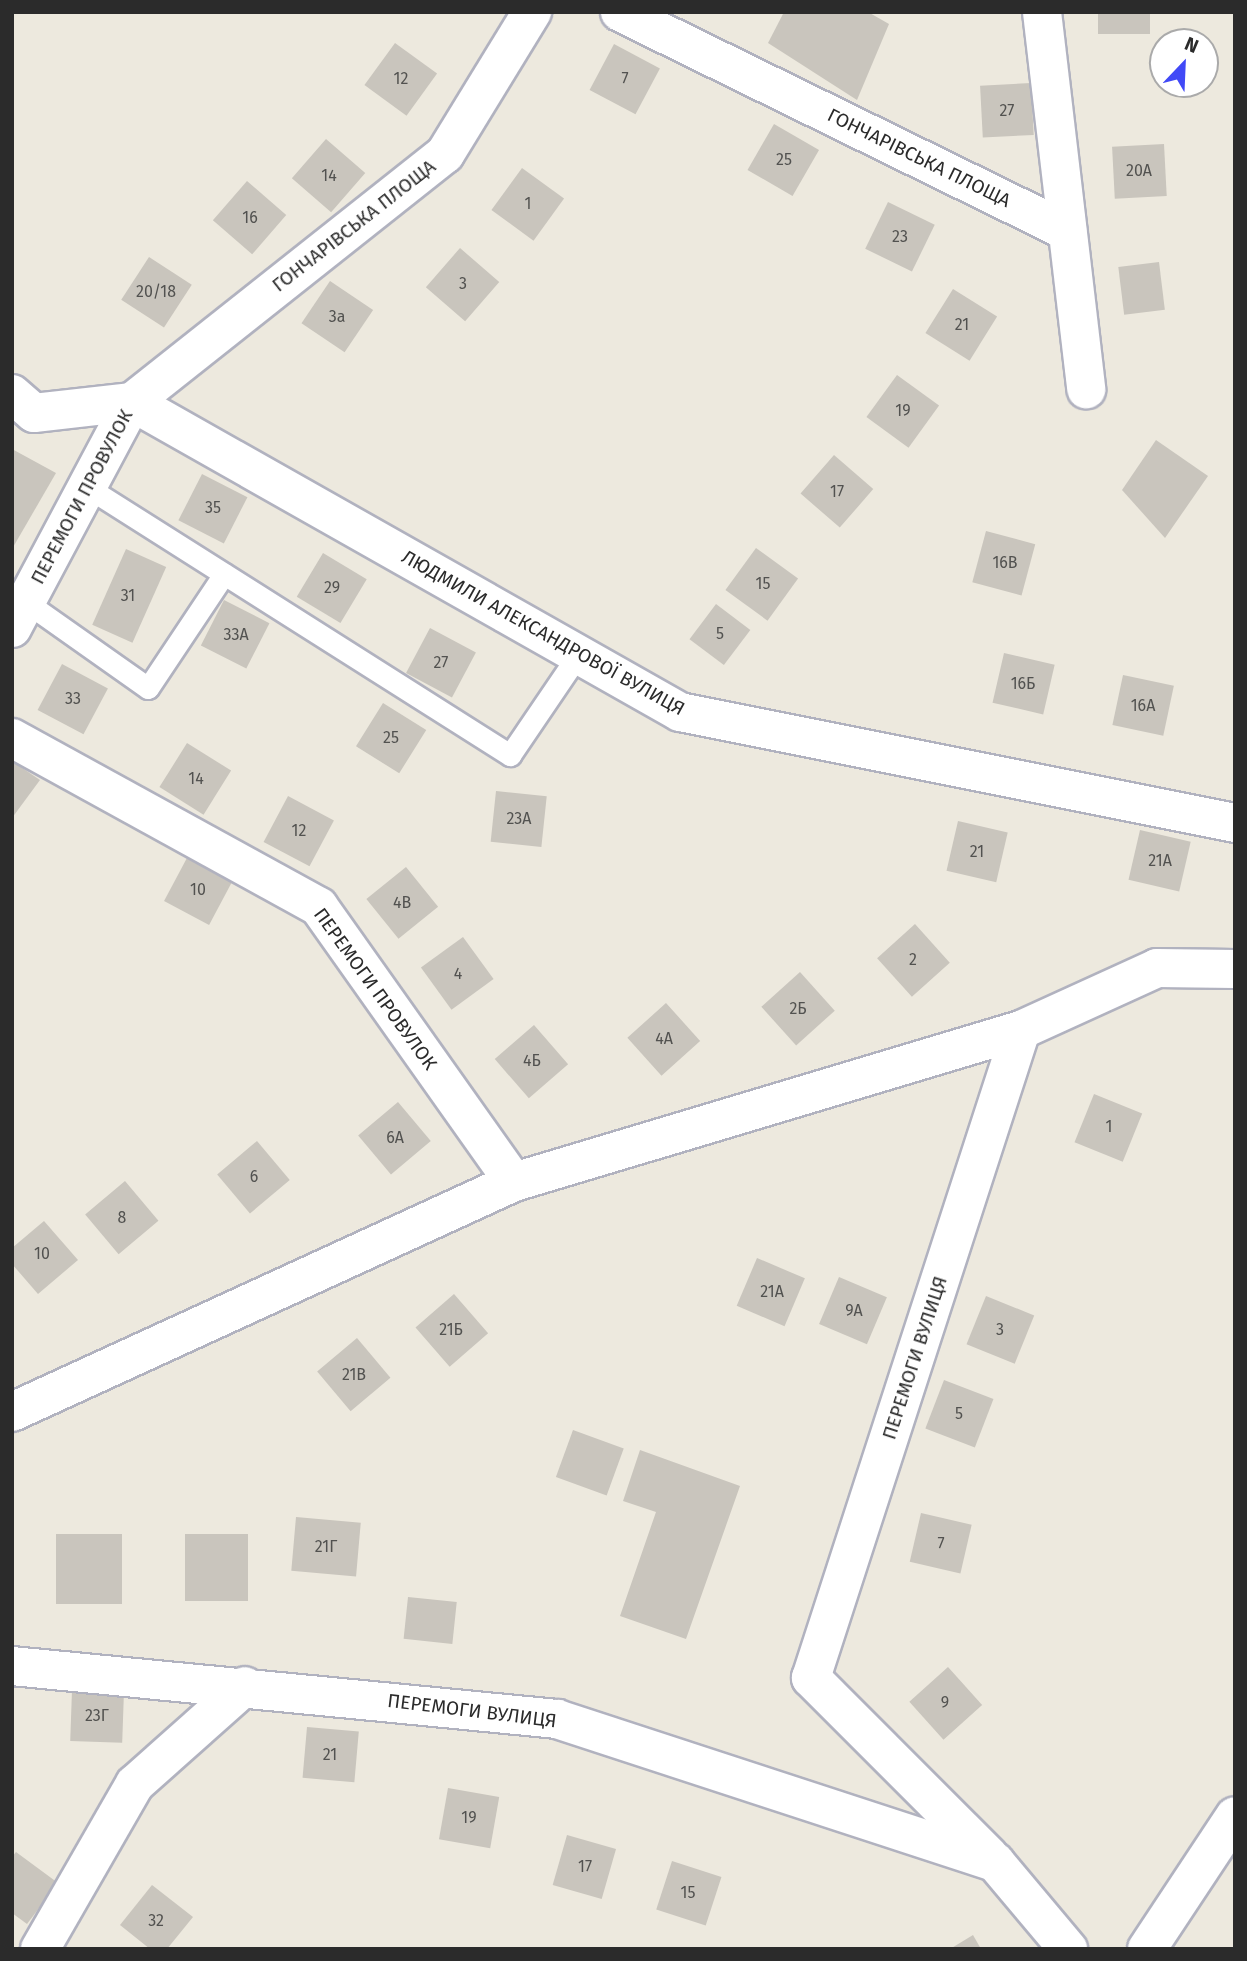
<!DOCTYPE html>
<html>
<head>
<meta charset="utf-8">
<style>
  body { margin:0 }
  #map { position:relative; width:1247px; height:1961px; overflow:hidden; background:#ede9de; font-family:"Fira Sans",sans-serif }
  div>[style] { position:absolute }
  .building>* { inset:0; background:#c9c5bd; transform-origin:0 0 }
  .roads { filter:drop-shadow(2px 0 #b1b2bf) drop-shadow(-2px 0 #b1b2bf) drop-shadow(0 2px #b1b2bf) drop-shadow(0 -2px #b1b2bf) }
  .service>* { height:21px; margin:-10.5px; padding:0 10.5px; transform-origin:10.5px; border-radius:10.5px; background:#fff }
  .minor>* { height:38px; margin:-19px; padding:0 19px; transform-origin:19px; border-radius:19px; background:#fff }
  span { translate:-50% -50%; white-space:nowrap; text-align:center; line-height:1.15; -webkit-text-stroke:6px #fff; paint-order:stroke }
  .number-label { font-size:16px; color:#525250 }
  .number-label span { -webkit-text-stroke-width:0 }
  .street-label { font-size:19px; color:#2b2b2b }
  .frame { position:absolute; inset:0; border:14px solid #2b2b2b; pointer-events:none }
  .north { position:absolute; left:1149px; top:28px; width:70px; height:70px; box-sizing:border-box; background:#fff; border:2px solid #aaa; border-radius:50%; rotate:23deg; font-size:19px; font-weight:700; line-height:28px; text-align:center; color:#2b2b2b }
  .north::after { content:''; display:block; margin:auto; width:24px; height:32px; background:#4149f7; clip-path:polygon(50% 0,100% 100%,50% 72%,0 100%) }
</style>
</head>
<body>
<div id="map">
  <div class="building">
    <i style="clip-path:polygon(784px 12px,868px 12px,889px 24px,857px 100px,768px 43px)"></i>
    <i style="left:1098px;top:12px;width:52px;height:22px"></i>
    <i style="left:395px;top:43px;width:52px;height:52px;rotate:36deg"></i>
    <i style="left:614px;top:44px;width:52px;height:52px;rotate:28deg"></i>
    <i style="left:1031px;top:83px;width:52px;height:51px;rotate:87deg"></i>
    <i style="left:774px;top:124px;width:52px;height:53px;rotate:30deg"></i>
    <i style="left:326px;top:139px;width:52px;height:52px;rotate:41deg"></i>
    <i style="left:1164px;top:144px;width:52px;height:52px;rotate:87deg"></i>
    <i style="left:522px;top:168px;width:52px;height:52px;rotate:36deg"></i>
    <i style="left:247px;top:181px;width:52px;height:52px;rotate:41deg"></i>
    <i style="left:888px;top:202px;width:52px;height:52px;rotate:26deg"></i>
    <i style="left:460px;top:248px;width:52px;height:52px;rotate:41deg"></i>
    <i style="left:149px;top:257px;width:51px;height:51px;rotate:33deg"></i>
    <i style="left:1159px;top:262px;width:48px;height:41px;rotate:83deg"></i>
    <i style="left:330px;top:281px;width:52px;height:51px;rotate:34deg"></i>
    <i style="left:953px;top:289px;width:52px;height:52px;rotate:32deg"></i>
    <i style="left:897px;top:375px;width:52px;height:52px;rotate:36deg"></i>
    <i style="clip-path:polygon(1156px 440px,1208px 476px,1165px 538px,1122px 490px)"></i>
    <i style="clip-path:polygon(12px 449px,56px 473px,12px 549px)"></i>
    <i style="left:834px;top:455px;width:52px;height:51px;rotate:41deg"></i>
    <i style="left:202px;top:474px;width:51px;height:52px;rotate:27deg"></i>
    <i style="left:986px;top:531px;width:51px;height:53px;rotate:15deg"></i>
    <i style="left:756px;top:548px;width:52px;height:52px;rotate:36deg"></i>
    <i style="left:126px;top:549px;width:44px;height:83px;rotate:24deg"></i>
    <i style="left:323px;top:553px;width:51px;height:51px;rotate:31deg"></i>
    <i style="left:224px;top:600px;width:51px;height:51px;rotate:27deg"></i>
    <i style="left:716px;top:604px;width:43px;height:44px;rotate:37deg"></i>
    <i style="left:430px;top:628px;width:52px;height:51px;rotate:28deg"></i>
    <i style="left:1004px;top:653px;width:52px;height:51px;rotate:13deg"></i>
    <i style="left:62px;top:664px;width:52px;height:52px;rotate:28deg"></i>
    <i style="left:1123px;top:675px;width:52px;height:51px;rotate:12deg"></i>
    <i style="left:383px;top:703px;width:51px;height:51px;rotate:32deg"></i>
    <i style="left:187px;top:743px;width:52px;height:52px;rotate:32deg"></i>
    <i style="clip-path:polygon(12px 761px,40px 780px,12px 818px)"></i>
    <i style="left:496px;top:791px;width:51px;height:51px;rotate:6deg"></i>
    <i style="left:288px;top:796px;width:52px;height:52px;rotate:28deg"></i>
    <i style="left:958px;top:821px;width:51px;height:51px;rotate:13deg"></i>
    <i style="left:1140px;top:830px;width:52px;height:51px;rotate:13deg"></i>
    <i style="left:188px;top:856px;width:51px;height:51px;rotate:28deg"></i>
    <i style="left:406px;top:867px;width:51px;height:51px;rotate:51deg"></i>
    <i style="left:915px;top:924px;width:52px;height:51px;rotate:48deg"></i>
    <i style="left:463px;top:937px;width:52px;height:52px;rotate:54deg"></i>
    <i style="left:800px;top:972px;width:52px;height:52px;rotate:48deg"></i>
    <i style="left:666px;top:1003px;width:51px;height:52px;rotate:48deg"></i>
    <i style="left:534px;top:1025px;width:52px;height:52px;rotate:49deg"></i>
    <i style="left:1094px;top:1094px;width:52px;height:52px;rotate:22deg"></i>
    <i style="left:398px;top:1102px;width:51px;height:52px;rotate:50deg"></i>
    <i style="left:257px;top:1141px;width:51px;height:52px;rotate:50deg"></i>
    <i style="left:125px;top:1181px;width:52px;height:52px;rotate:50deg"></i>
    <i style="clip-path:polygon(44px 1221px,78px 1260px,38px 1294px,12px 1264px,12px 1248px)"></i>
    <i style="left:757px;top:1258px;width:52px;height:52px;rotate:23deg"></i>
    <i style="left:839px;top:1277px;width:52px;height:51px;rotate:23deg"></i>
    <i style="left:454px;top:1294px;width:52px;height:51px;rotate:49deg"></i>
    <i style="left:986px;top:1296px;width:52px;height:52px;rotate:22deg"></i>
    <i style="left:357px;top:1338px;width:52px;height:52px;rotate:50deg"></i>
    <i style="left:944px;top:1380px;width:53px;height:52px;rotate:21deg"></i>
    <i style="left:573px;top:1430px;width:54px;height:50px;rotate:20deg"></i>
    <i style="clip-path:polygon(640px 1450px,740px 1486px,686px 1639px,620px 1616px,656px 1512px,623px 1501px)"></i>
    <i style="left:921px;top:1513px;width:52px;height:50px;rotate:13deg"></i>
    <i style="left:296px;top:1517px;width:65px;height:54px;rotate:5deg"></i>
    <i style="left:56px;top:1534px;width:66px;height:70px"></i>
    <i style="left:185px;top:1534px;width:63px;height:67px"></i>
    <i style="left:408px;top:1597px;width:49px;height:42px;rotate:6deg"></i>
    <i style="left:948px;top:1667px;width:51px;height:52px;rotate:48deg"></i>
    <i style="left:72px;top:1690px;width:52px;height:51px;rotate:2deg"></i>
    <i style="left:307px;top:1727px;width:52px;height:51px;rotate:5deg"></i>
    <i style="left:448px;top:1788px;width:52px;height:52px;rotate:10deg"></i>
    <i style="left:567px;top:1835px;width:51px;height:52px;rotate:16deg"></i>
    <i style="clip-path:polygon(16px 1852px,58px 1883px,27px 1924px,12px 1913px,12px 1857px)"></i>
    <i style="left:672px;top:1861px;width:52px;height:51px;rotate:18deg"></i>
    <i style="clip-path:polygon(152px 1885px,193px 1917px,167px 1949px,150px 1949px,120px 1925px)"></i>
    <i style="clip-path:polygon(973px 1935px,981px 1949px,950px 1949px)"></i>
  </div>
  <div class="roads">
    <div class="service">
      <i style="left:87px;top:487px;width:501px;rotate:32.36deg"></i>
      <i style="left:510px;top:755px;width:121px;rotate:-55.8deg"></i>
      <i style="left:26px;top:602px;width:149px;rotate:35.2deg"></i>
      <i style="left:148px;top:688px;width:137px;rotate:-56.3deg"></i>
    </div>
    <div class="minor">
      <i style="left:620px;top:12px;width:498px;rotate:26.1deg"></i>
      <i style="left:1042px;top:12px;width:380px;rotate:83.3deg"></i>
      <i style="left:12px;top:394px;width:29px;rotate:41deg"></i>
      <i style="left:34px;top:413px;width:99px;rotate:-6.4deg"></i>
      <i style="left:132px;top:402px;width:630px;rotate:29.5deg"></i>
      <i style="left:680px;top:712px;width:566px;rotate:11.31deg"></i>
      <i style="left:12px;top:628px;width:256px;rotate:-62deg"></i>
      <i style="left:132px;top:402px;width:399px;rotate:-38.4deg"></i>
      <i style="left:445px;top:154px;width:167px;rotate:-58.5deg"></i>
      <i style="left:12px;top:738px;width:350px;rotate:28.8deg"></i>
      <i style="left:319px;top:907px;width:337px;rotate:54.7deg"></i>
      <i style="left:12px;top:1412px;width:552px;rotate:-24.62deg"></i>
      <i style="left:514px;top:1182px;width:529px;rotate:-16.69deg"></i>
      <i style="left:1021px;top:1030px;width:149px;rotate:-24.5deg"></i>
      <i style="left:1157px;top:968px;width:78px;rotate:0.7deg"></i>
      <i style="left:12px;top:1666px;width:548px;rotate:5.55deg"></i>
      <i style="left:557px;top:1719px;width:461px;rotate:18.1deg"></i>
      <i style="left:995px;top:1862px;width:114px;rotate:50deg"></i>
      <i style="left:989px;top:1856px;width:252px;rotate:-135deg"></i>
      <i style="left:811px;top:1678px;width:681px;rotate:-72.04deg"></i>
      <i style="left:40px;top:1949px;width:190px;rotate:-60.1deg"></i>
      <i style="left:135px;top:1784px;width:147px;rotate:-41.7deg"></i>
      <i style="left:1147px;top:1949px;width:159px;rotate:-56.5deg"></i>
    </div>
  </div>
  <div class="number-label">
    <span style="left:401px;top:79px">12</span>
    <span style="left:625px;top:79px">7</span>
    <span style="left:1007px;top:111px">27</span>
    <span style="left:784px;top:160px">25</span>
    <span style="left:1139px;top:171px">20А</span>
    <span style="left:329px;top:176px">14</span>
    <span style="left:528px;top:204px">1</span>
    <span style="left:250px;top:218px">16</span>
    <span style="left:900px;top:237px">23</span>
    <span style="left:463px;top:284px">3</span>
    <span style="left:156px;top:292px">20/18</span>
    <span style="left:337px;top:317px">3а</span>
    <span style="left:962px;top:325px">21</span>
    <span style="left:903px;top:411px">19</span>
    <span style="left:837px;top:492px">17</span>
    <span style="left:213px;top:508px">35</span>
    <span style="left:1005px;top:563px">16В</span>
    <span style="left:763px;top:584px">15</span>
    <span style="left:332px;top:588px">29</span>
    <span style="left:128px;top:596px">31</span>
    <span style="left:720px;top:634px">5</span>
    <span style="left:236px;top:635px">33А</span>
    <span style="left:441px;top:663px">27</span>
    <span style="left:1023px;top:684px">16Б</span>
    <span style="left:73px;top:699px">33</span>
    <span style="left:1143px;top:706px">16А</span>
    <span style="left:391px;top:738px">25</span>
    <span style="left:196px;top:779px">14</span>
    <span style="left:519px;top:819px">23А</span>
    <span style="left:299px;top:831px">12</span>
    <span style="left:977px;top:852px">21</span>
    <span style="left:1160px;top:861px">21А</span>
    <span style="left:198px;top:890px">10</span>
    <span style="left:402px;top:903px">4В</span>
    <span style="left:913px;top:960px">2</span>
    <span style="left:458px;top:974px">4</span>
    <span style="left:798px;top:1009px">2Б</span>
    <span style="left:664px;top:1039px">4А</span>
    <span style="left:532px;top:1061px">4Б</span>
    <span style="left:1109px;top:1127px">1</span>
    <span style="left:395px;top:1138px">6А</span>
    <span style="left:254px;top:1177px">6</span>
    <span style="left:122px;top:1218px">8</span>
    <span style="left:42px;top:1254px">10</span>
    <span style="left:772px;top:1292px">21А</span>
    <span style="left:854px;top:1311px">9А</span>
    <span style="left:451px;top:1330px">21Б</span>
    <span style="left:1000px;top:1330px">3</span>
    <span style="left:354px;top:1375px">21В</span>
    <span style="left:959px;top:1414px">5</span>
    <span style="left:941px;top:1544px">7</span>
    <span style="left:326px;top:1547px">21Г</span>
    <span style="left:945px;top:1703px">9</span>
    <span style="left:97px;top:1716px">23Г</span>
    <span style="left:330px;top:1755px">21</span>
    <span style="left:469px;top:1818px">19</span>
    <span style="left:585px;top:1867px">17</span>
    <span style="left:688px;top:1893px">15</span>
    <span style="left:156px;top:1921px">32</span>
  </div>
  <div class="street-label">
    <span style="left:919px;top:158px;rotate:26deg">ГОНЧАРІВСЬКА ПЛОЩА</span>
    <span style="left:354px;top:226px;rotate:-38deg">ГОНЧАРІВСЬКА ПЛОЩА</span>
    <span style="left:82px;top:497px;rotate:-62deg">ПЕРЕМОГИ ПРОВУЛОК</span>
    <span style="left:543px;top:633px;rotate:29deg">ЛЮДМИЛИ АЛЕКСАНДРОВОЇ ВУЛИЦЯ</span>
    <span style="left:375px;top:989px;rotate:54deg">ПЕРЕМОГИ ПРОВУЛОК</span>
    <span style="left:915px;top:1358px;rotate:-72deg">ПЕРЕМОГИ ВУЛИЦЯ</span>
    <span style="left:472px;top:1711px;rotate:7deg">ПЕРЕМОГИ ВУЛИЦЯ</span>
  </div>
  <div class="frame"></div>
  <div class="north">N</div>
</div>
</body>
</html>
